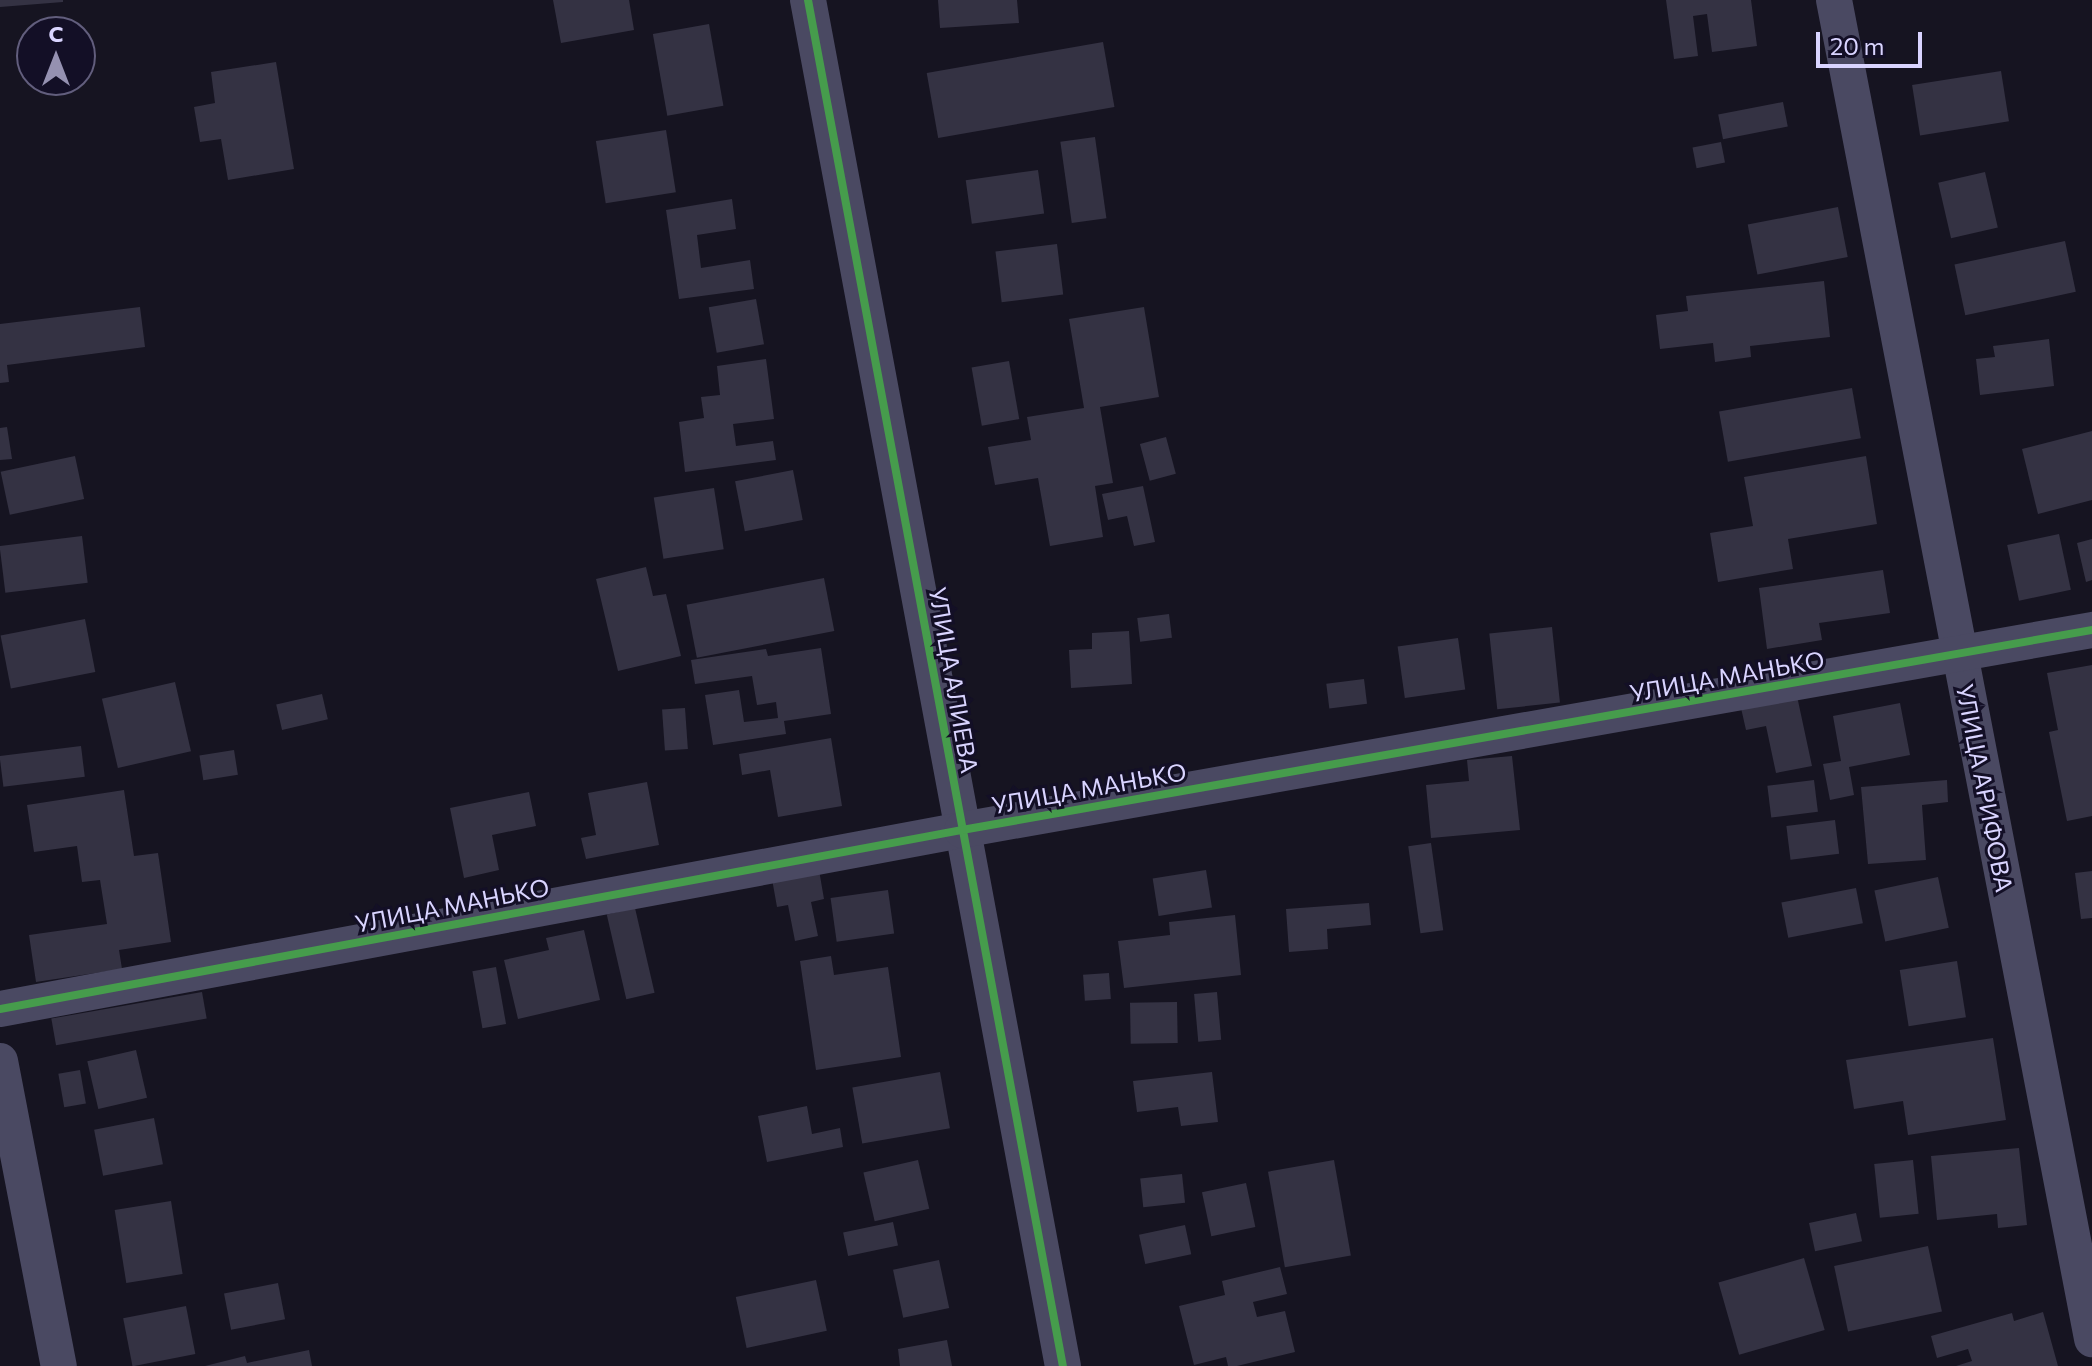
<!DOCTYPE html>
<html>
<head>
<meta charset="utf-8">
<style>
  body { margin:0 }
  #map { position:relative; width:2092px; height:1366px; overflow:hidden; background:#161421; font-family:Commissioner,sans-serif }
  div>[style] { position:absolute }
  .building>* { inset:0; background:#343243; transform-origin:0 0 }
  .minor>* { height:36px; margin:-18px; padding:0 18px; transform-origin:18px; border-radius:18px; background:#4a4962 }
  .cycleway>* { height:8px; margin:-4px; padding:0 4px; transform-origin:4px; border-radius:4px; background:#469c4c }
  span { translate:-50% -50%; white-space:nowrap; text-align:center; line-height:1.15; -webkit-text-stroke:6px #130f26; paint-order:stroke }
  .street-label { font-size:24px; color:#d9d4ff }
  .north { position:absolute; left:16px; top:16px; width:80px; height:80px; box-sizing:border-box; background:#130f26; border:2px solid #625e7d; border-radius:50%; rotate:0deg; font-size:22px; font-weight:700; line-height:32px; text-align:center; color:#d9d4ff }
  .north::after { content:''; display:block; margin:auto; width:28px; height:36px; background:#9591b1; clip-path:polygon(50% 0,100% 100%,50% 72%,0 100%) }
  .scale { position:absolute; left:1816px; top:32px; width:106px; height:36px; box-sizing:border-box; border:4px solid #d9d4ff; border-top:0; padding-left:10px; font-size:24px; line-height:28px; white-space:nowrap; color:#d9d4ff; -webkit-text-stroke:6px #130f26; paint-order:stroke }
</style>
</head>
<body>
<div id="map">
  <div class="building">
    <i style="clip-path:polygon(0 0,63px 0,63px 2px,0 7px)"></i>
    <i style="clip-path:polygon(553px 0,629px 0,634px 30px,561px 43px)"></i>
    <i style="clip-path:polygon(938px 0,1017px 0,1019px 23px,940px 28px)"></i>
    <i style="clip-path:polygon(1666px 0,1751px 0,1757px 46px,1712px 52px,1707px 14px,1693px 16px,1698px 56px,1674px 59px)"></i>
    <i style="left:709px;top:24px;width:83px;height:57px;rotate:80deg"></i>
    <i style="left:1103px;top:42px;width:66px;height:179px;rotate:80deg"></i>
    <i style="clip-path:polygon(276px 62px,294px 169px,228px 180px,221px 139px,200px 142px,194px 107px,215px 103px,211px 72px)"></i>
    <i style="left:2001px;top:71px;width:51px;height:90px;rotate:81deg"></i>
    <i style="left:1783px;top:102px;width:25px;height:66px;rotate:79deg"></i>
    <i style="left:666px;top:130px;width:63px;height:71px;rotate:81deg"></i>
    <i style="left:1095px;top:137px;width:82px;height:35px;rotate:82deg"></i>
    <i style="left:1721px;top:142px;width:21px;height:29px;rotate:79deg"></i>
    <i style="left:1038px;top:170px;width:44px;height:73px;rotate:82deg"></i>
    <i style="left:1985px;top:172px;width:57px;height:48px;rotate:77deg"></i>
    <i style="clip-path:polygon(732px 199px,736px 229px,697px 235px,701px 268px,750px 260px,754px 289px,679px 299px,666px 210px)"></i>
    <i style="left:1838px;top:207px;width:51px;height:92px;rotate:79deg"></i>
    <i style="left:2065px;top:241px;width:52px;height:113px;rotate:78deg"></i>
    <i style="left:1057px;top:244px;width:51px;height:62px;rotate:83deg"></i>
    <i style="clip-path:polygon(1824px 281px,1830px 337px,1750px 346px,1751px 357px,1715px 362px,1713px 343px,1660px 349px,1656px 315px,1688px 311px,1686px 296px)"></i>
    <i style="left:756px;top:299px;width:46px;height:48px;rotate:80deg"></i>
    <i style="clip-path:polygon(140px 307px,145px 347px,7px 365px,9px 382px,0 383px,0 324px)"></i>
    <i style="clip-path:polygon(1144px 307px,1159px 397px,1100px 407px,1113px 483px,1095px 486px,1103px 537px,1050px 546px,1038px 478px,995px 485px,988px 447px,1031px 440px,1027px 417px,1084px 408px,1069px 319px)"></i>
    <i style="clip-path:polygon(2049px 339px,2054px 386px,1980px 395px,1976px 359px,1995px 357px,1993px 346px)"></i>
    <i style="clip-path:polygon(766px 359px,774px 419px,733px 424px,736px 446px,773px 441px,776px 460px,685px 472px,679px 422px,704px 418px,701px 397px,720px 395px,717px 366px)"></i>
    <i style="left:1009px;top:361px;width:59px;height:38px;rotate:80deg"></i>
    <i style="left:1852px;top:388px;width:51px;height:135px;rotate:80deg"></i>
    <i style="clip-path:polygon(7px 427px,12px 459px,0 460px,0 428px)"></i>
    <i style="clip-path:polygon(2092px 431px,2092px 500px,2038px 514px,2022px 449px)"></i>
    <i style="left:1166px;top:437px;width:38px;height:27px;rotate:75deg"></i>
    <i style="left:75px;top:456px;width:44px;height:76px;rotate:78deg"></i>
    <i style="clip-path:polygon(1866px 456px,1877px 524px,1788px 539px,1793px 569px,1718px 582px,1710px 533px,1753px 526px,1744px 477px)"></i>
    <i style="left:793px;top:470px;width:51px;height:59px;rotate:79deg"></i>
    <i style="clip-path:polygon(1143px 486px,1155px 542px,1134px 546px,1127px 516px,1108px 520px,1102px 494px)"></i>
    <i style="left:714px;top:488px;width:62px;height:61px;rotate:81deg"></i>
    <i style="left:2059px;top:534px;width:57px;height:53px;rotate:78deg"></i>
    <i style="left:82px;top:536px;width:47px;height:83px;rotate:83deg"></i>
    <i style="clip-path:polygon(2092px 539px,2092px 580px,2086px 582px,2077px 543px)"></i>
    <i style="clip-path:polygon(646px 567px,653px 596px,666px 594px,681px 656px,618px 671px,596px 579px)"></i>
    <i style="clip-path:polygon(1883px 570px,1890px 613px,1819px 623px,1822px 640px,1767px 649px,1759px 588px)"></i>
    <i style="left:824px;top:578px;width:54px;height:140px;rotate:79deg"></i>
    <i style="left:1169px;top:614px;width:24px;height:32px;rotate:83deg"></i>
    <i style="left:85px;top:619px;width:54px;height:86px;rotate:79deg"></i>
    <i style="left:1552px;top:627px;width:76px;height:63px;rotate:84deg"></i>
    <i style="clip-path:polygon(1129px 631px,1132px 684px,1071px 688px,1069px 650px,1092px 649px,1092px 633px)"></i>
    <i style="left:1458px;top:638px;width:52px;height:61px;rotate:82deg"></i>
    <i style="clip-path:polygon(821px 648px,831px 714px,784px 721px,786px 734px,713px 745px,705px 695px,739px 690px,744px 722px,778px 718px,776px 702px,757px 705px,752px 676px,695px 684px,691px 660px,766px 649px,768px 656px)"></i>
    <i style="clip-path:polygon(2092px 665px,2092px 816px,2067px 821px,2049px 732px,2058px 730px,2047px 673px)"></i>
    <i style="left:1364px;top:679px;width:25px;height:38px;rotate:83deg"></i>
    <i style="left:175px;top:682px;width:71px;height:75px;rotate:77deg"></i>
    <i style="left:322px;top:694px;width:26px;height:47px;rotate:77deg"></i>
    <i style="clip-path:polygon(1797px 696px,1812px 766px,1776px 773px,1766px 726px,1746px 730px,1741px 708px)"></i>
    <i style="clip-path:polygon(1900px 703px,1910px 755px,1849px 767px,1854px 795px,1830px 800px,1823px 764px,1841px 761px,1833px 716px)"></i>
    <i style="left:685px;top:708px;width:41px;height:23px;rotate:86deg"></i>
    <i style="clip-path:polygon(831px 738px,842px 806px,778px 817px,770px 770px,742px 775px,739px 754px)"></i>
    <i style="left:81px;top:746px;width:31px;height:82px;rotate:83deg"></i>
    <i style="left:234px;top:750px;width:25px;height:35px;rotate:81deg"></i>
    <i style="clip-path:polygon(1512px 756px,1520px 830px,1431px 838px,1426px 785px,1469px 781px,1467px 760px)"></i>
    <i style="left:1814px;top:780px;width:32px;height:47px;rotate:83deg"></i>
    <i style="clip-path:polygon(1947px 780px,1948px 802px,1922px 805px,1926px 860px,1868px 864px,1861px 787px)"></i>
    <i style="clip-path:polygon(647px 782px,659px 845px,586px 859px,581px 838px,596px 835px,588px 793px)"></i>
    <i style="clip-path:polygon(124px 790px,134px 856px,158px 853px,171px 942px,119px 950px,122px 969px,36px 982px,29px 935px,107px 924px,100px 880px,82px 882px,77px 846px,34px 852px,27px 805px)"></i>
    <i style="clip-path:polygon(529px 792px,536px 826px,492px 835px,499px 870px,464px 878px,450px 808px)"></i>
    <i style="left:1835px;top:820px;width:34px;height:49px;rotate:83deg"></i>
    <i style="left:1431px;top:843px;width:88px;height:23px;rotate:82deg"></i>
    <i style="clip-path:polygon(819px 870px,824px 899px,811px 902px,818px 936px,795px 941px,788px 905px,777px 907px,772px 879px)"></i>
    <i style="left:1206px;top:870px;width:38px;height:54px;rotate:81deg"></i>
    <i style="clip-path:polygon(2092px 871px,2092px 918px,2081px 919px,2075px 873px)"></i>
    <i style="left:1938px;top:877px;width:52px;height:65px;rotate:78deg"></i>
    <i style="left:1856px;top:888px;width:36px;height:76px;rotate:79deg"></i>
    <i style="left:888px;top:890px;width:44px;height:58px;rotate:82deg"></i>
    <i style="clip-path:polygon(1369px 903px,1371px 925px,1327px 929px,1328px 949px,1289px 952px,1286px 909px)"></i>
    <i style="left:635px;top:908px;width:87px;height:29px;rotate:77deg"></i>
    <i style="clip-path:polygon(1235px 915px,1241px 975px,1124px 988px,1118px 941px,1170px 935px,1169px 922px)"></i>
    <i style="clip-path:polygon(584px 930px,600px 1000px,518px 1019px,504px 960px,549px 950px,546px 938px)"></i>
    <i style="clip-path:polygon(831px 956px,834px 975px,888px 967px,901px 1057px,816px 1070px,800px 961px)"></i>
    <i style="left:1957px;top:961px;width:57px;height:58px;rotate:81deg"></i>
    <i style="left:496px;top:967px;width:58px;height:24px;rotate:80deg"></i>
    <i style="left:1109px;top:973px;width:26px;height:26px;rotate:86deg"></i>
    <i style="left:202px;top:992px;width:27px;height:153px;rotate:80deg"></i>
    <i style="left:1217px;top:992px;width:48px;height:23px;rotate:85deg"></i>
    <i style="left:1177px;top:1002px;width:41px;height:47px;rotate:89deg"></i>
    <i style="clip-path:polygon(1993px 1038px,2006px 1120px,1908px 1135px,1903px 1101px,1854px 1109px,1846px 1060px)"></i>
    <i style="left:136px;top:1050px;width:49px;height:50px;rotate:77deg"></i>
    <i style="left:80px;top:1070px;width:34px;height:22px;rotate:80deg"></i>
    <i style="left:940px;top:1072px;width:57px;height:89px;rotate:80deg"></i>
    <i style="clip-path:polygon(1212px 1072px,1218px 1122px,1181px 1126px,1178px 1107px,1137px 1112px,1133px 1081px)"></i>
    <i style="clip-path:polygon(807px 1106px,812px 1134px,840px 1128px,843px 1147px,767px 1162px,758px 1116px)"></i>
    <i style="left:154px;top:1118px;width:47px;height:61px;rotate:79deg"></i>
    <i style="clip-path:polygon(2019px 1148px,2027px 1225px,1998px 1228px,1997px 1214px,1937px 1220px,1931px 1156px)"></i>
    <i style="left:918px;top:1160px;width:50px;height:56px;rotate:77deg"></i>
    <i style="left:1334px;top:1160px;width:97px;height:67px;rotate:80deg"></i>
    <i style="left:1913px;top:1160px;width:54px;height:39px;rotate:84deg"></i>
    <i style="left:1182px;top:1174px;width:29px;height:42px;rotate:84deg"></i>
    <i style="left:1246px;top:1183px;width:45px;height:45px;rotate:78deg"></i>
    <i style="left:171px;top:1201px;width:74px;height:57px;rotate:81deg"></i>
    <i style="left:1856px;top:1213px;width:29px;height:48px;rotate:78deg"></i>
    <i style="left:893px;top:1222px;width:24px;height:51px;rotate:78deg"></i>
    <i style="left:1185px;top:1225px;width:30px;height:47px;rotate:78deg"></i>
    <i style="left:1928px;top:1246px;width:67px;height:96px;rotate:78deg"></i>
    <i style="left:1804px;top:1258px;width:75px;height:89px;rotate:74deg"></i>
    <i style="left:939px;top:1260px;width:49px;height:47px;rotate:78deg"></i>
    <i style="clip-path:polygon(1280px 1267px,1287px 1294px,1253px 1302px,1257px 1317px,1285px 1311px,1295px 1352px,1237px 1366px,1228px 1366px,1226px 1357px,1194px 1365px,1179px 1306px,1225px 1295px,1222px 1281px)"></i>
    <i style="left:816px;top:1280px;width:52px;height:82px;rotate:78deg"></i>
    <i style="left:278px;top:1283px;width:37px;height:55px;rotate:79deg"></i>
    <i style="left:186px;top:1306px;width:49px;height:64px;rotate:79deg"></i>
    <i style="clip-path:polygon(2043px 1312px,2058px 1366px,1956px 1366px,1972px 1361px,1968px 1349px,1937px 1358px,1931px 1336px,2012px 1313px,2014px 1321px)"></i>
    <i style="clip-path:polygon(947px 1340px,952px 1366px,900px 1366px,898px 1349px)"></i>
    <i style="clip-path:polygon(309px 1350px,312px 1366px,205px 1366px,245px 1356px,247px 1363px)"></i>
  </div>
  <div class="minor">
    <i style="left:808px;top:0;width:1390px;rotate:79.43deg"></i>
    <i style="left:1834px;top:0;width:1364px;rotate:79.09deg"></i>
    <i style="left:0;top:1009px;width:979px;rotate:-10.54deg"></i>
    <i style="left:962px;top:830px;width:1148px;rotate:-10.04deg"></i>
    <i style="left:0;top:1061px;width:311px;rotate:79.1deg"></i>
  </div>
  <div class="cycleway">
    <i style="left:808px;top:0;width:1390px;rotate:79.43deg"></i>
    <i style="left:0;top:1009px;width:979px;rotate:-10.54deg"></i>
    <i style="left:962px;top:830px;width:1148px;rotate:-10.04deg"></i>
  </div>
  <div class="street-label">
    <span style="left:1727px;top:676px;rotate:-10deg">УЛИЦА МАНЬКО</span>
    <span style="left:954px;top:680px;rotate:80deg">УЛИЦА АЛИЕВА</span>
    <span style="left:1089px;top:788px;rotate:-10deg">УЛИЦА МАНЬКО</span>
    <span style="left:1985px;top:788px;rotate:79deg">УЛИЦА АРИФОВА</span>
    <span style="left:452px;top:905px;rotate:-11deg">УЛИЦА МАНЬКО</span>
  </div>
  <div class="north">С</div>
  <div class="scale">20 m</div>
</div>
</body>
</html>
